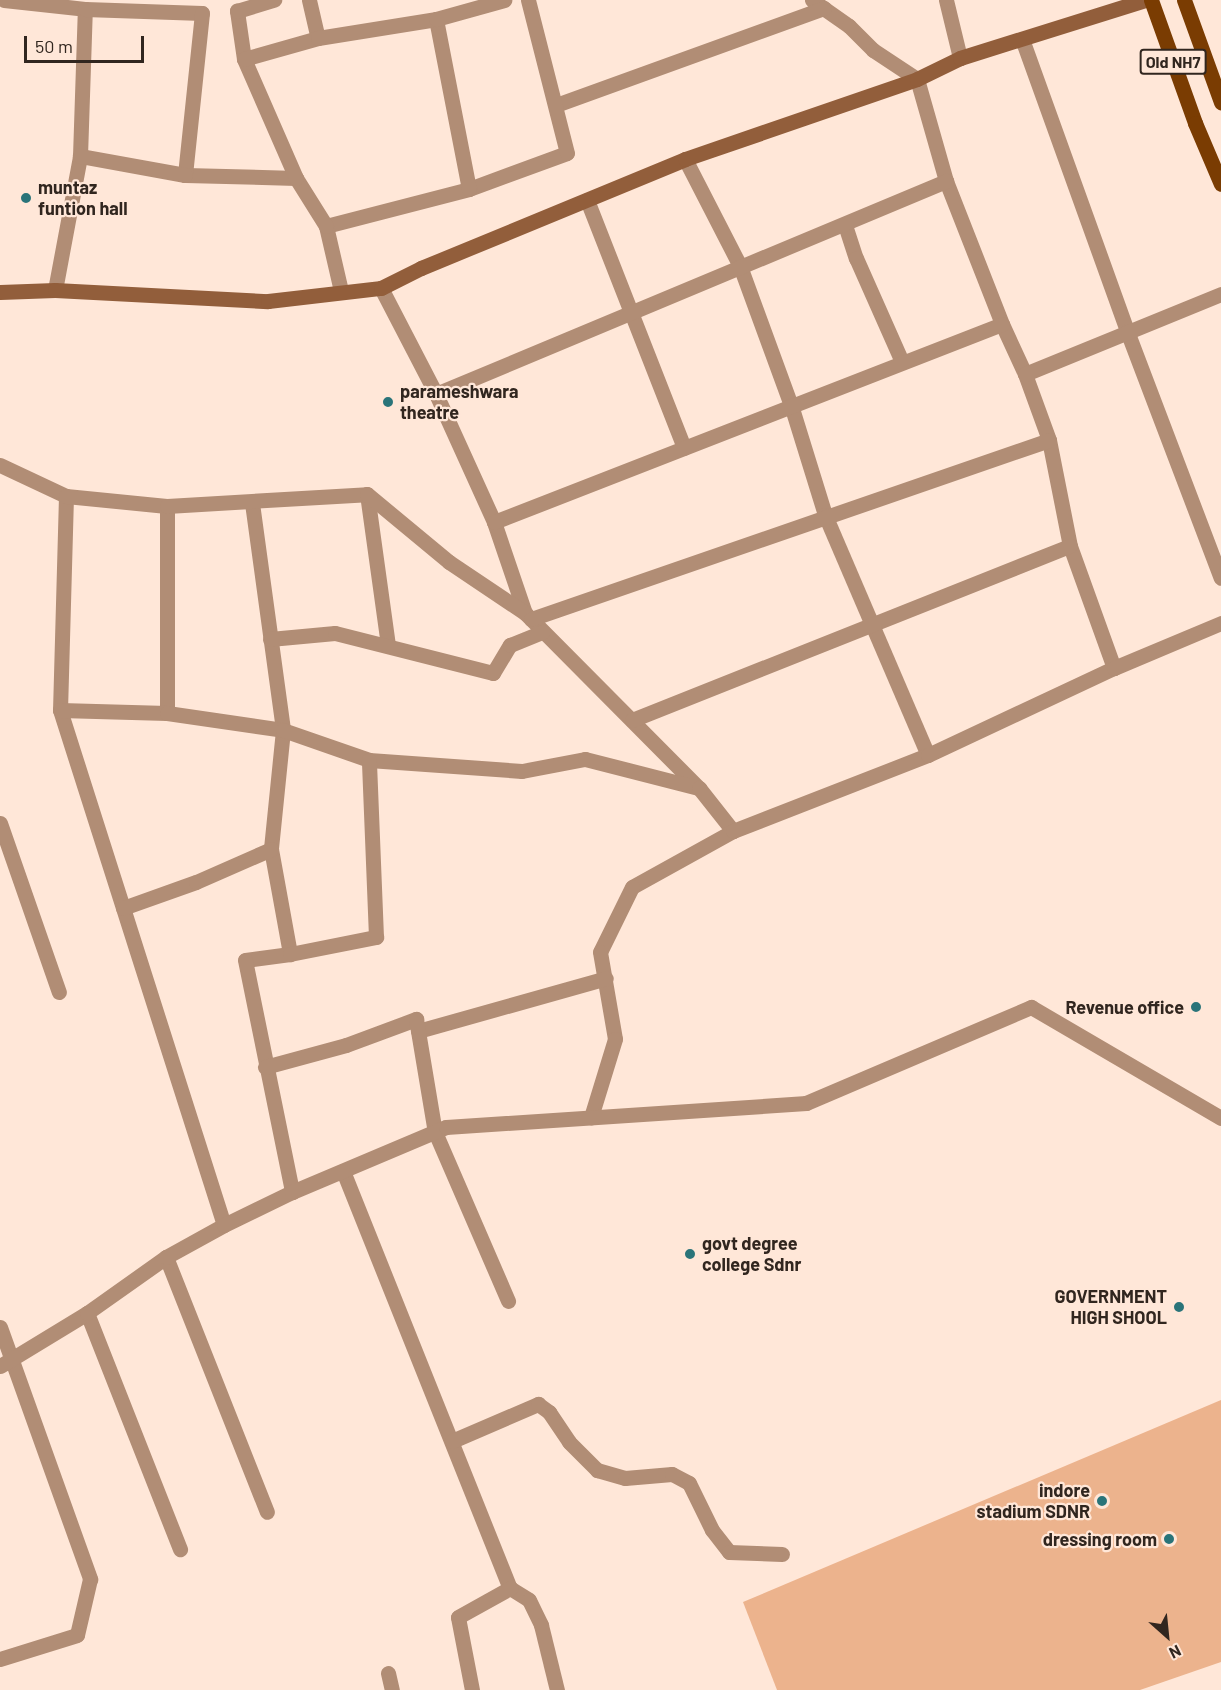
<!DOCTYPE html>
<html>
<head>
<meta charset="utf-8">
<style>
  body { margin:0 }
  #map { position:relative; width:1221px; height:1690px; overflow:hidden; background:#ffe7d8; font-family:Barlow,sans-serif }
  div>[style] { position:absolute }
  .green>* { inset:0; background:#ecb38d }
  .minor>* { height:15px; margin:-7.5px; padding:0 7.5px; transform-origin:7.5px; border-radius:7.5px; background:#b18d75 }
  .secondary>* { height:15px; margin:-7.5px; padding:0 7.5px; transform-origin:7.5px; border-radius:7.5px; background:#925e3b }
  .primary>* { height:15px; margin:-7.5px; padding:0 7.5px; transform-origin:7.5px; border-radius:7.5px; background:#7a3c02 }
  .dots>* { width:16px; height:16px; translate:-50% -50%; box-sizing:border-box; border:3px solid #ffe7d8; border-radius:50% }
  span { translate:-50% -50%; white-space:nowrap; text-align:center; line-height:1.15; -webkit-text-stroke:4.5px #ffe7d8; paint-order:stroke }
  .shield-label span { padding:2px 4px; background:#ffe7d8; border:2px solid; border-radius:4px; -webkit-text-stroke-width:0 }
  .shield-label { font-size:16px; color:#31261f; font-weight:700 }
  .poi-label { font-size:18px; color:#31261f; font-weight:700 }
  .left { translate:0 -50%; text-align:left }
  .right { translate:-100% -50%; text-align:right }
  .north { position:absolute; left:1137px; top:1606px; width:60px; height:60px; -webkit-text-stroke:4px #ffe7d8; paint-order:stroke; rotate:153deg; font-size:16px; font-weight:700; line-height:24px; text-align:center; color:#31261f }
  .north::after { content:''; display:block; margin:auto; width:21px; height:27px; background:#31261f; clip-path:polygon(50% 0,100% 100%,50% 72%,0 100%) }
  .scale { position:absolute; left:24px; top:36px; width:120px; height:27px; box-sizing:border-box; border:3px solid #31261f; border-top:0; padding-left:8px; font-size:18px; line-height:21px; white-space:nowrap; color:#31261f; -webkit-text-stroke:4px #ffe7d8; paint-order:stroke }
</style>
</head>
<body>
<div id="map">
  <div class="green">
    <i style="clip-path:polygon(1221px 1400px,1221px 1662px,1140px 1690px,777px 1690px,743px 1602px)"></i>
  </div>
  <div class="minor">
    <i style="left:4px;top:0;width:81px;rotate:6.3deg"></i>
    <i style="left:309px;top:0;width:39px;rotate:77deg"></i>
    <i style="left:812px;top:0;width:45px;rotate:35.1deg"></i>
    <i style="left:849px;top:26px;width:34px;rotate:45deg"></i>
    <i style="left:873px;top:50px;width:53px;rotate:33.4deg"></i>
    <i style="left:917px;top:79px;width:106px;rotate:74.1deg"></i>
    <i style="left:946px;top:181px;width:154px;rotate:68.6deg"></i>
    <i style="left:1002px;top:324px;width:55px;rotate:65.3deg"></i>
    <i style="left:1025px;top:374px;width:70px;rotate:70deg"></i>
    <i style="left:1049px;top:440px;width:108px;rotate:78.8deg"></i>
    <i style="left:1070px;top:546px;width:130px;rotate:70.2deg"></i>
    <i style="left:946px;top:0;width:60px;rotate:76.4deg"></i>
    <i style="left:1022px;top:39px;width:310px;rotate:70.2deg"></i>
    <i style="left:1127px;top:331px;width:264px;rotate:69.2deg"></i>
    <i style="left:244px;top:59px;width:49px;rotate:-98.3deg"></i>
    <i style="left:237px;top:11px;width:39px;rotate:-17deg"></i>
    <i style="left:556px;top:105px;width:285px;rotate:-19.9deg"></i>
    <i style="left:685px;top:159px;width:120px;rotate:62.8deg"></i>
    <i style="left:740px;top:266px;width:148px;rotate:69.9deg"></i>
    <i style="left:791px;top:405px;width:115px;rotate:72.8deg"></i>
    <i style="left:825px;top:515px;width:261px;rotate:66.8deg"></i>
    <i style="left:185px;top:175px;width:111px;rotate:1.5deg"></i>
    <i style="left:469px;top:189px;width:104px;rotate:-20.2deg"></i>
    <i style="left:567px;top:153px;width:158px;rotate:-104.3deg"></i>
    <i style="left:587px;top:200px;width:266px;rotate:68.6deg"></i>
    <i style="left:845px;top:225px;width:35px;rotate:72deg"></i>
    <i style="left:856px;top:258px;width:114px;rotate:66.1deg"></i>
    <i style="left:326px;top:226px;width:148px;rotate:-14.5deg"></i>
    <i style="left:469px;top:189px;width:173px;rotate:-101deg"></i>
    <i style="left:381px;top:288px;width:119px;rotate:62.6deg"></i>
    <i style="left:436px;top:394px;width:141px;rotate:65.6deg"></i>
    <i style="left:494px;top:522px;width:96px;rotate:71.2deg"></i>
    <i style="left:525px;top:613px;width:247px;rotate:45.2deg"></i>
    <i style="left:55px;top:290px;width:136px;rotate:-79.4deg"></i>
    <i style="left:80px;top:156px;width:147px;rotate:-88.1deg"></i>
    <i style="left:85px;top:9px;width:117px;rotate:2deg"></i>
    <i style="left:202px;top:13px;width:163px;rotate:96deg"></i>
    <i style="left:185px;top:175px;width:107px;rotate:-169.7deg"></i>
    <i style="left:341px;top:291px;width:67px;rotate:-103deg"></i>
    <i style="left:326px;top:226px;width:57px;rotate:-122deg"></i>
    <i style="left:296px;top:178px;width:130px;rotate:-113.6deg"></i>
    <i style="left:244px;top:59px;width:77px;rotate:-15.8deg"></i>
    <i style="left:318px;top:38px;width:120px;rotate:-9.1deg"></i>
    <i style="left:436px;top:19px;width:71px;rotate:-15.6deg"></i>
    <i style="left:1025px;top:374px;width:212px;rotate:-22.2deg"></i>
    <i style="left:436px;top:394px;width:553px;rotate:-22.67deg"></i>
    <i style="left:0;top:465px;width:73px;rotate:25.2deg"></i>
    <i style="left:66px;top:496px;width:214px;rotate:91.6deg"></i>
    <i style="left:60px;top:710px;width:540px;rotate:72.34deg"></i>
    <i style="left:367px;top:494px;width:153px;rotate:82.1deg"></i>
    <i style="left:66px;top:496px;width:101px;rotate:5.7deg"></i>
    <i style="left:167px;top:506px;width:207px;rotate:90deg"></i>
    <i style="left:252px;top:503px;width:229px;rotate:82.2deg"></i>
    <i style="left:283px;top:730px;width:120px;rotate:95.8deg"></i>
    <i style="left:271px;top:849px;width:107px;rotate:79.7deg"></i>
    <i style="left:290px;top:954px;width:45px;rotate:172.4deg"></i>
    <i style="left:245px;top:960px;width:237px;rotate:78.5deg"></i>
    <i style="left:167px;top:506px;width:200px;rotate:-3.4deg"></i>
    <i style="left:367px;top:494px;width:107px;rotate:39.7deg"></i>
    <i style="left:449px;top:562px;width:92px;rotate:33.9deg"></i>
    <i style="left:494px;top:522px;width:545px;rotate:-21.29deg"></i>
    <i style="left:531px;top:619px;width:548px;rotate:-19.06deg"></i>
    <i style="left:270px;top:639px;width:65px;rotate:-5.3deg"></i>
    <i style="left:335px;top:633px;width:163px;rotate:14.2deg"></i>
    <i style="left:493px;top:673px;width:33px;rotate:-59deg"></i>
    <i style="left:510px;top:645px;width:35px;rotate:-22deg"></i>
    <i style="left:60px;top:710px;width:107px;rotate:1.6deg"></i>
    <i style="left:167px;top:713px;width:117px;rotate:8.3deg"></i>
    <i style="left:283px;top:730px;width:91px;rotate:19.2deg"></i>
    <i style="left:369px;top:760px;width:153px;rotate:4.1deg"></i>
    <i style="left:522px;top:771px;width:64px;rotate:-10.8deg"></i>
    <i style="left:585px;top:759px;width:118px;rotate:14.3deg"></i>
    <i style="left:699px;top:788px;width:55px;rotate:51.7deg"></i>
    <i style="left:733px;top:831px;width:115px;rotate:151deg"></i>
    <i style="left:632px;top:887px;width:72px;rotate:116.2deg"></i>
    <i style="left:600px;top:952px;width:88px;rotate:80.2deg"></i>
    <i style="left:615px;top:1039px;width:82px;rotate:107.1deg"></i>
    <i style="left:632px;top:720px;width:471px;rotate:-21.7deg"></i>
    <i style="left:0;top:823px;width:179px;rotate:70.8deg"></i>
    <i style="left:733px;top:831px;width:209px;rotate:-21.3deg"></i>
    <i style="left:928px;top:755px;width:205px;rotate:-25.1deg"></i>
    <i style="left:1114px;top:668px;width:116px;rotate:-22.8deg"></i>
    <i style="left:123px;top:908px;width:77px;rotate:-19.6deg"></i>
    <i style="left:196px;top:882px;width:82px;rotate:-23.7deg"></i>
    <i style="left:290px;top:954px;width:88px;rotate:-11.2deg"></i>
    <i style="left:376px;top:937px;width:177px;rotate:-92.3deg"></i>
    <i style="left:418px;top:1031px;width:195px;rotate:-15.7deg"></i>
    <i style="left:265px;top:1067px;width:84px;rotate:-15.2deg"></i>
    <i style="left:346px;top:1045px;width:75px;rotate:-20.4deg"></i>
    <i style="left:416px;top:1019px;width:115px;rotate:80.5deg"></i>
    <i style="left:435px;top:1132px;width:184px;rotate:66.6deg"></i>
    <i style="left:343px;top:1171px;width:449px;rotate:68.2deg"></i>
    <i style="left:510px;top:1588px;width:22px;rotate:32deg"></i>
    <i style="left:529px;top:1600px;width:28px;rotate:64deg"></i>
    <i style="left:541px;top:1625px;width:67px;rotate:76.2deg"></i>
    <i style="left:166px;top:1257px;width:274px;rotate:68.4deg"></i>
    <i style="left:87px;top:1313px;width:254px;rotate:68.5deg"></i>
    <i style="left:0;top:1327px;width:268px;rotate:70.3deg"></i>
    <i style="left:90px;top:1579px;width:57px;rotate:103.1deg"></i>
    <i style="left:77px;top:1635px;width:81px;rotate:162.7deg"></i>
    <i style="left:0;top:1366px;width:102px;rotate:-31.3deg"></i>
    <i style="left:87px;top:1313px;width:97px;rotate:-35.3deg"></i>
    <i style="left:166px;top:1257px;width:66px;rotate:-28.9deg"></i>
    <i style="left:224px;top:1225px;width:76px;rotate:-25.9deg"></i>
    <i style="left:292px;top:1192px;width:167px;rotate:-22.9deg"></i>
    <i style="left:446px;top:1127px;width:361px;rotate:-3.8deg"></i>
    <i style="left:806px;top:1103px;width:245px;rotate:-23.1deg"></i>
    <i style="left:1031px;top:1007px;width:220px;rotate:30.3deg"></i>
    <i style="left:452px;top:1441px;width:94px;rotate:-23.3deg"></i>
    <i style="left:538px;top:1404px;width:14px;rotate:36deg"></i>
    <i style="left:549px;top:1412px;width:36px;rotate:56deg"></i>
    <i style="left:569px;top:1442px;width:40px;rotate:45deg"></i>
    <i style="left:597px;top:1470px;width:29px;rotate:16deg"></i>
    <i style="left:625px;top:1478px;width:47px;rotate:-4.9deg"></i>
    <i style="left:672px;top:1474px;width:19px;rotate:28deg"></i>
    <i style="left:689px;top:1483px;width:52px;rotate:63.9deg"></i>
    <i style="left:712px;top:1530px;width:28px;rotate:52deg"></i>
    <i style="left:729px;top:1552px;width:53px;rotate:2.2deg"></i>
    <i style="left:388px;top:1673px;width:17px;rotate:77deg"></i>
    <i style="left:472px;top:1690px;width:74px;rotate:-100.9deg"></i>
    <i style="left:458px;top:1617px;width:60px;rotate:-29.1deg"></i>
  </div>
  <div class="secondary">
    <i style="left:0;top:292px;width:55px;rotate:-2.1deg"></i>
    <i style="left:55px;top:290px;width:213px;rotate:3deg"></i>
    <i style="left:268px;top:301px;width:114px;rotate:-6.6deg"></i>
    <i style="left:381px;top:288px;width:45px;rotate:-26.6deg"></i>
    <i style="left:421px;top:268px;width:286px;rotate:-22.4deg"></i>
    <i style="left:685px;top:159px;width:245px;rotate:-19deg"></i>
    <i style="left:917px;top:79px;width:48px;rotate:-26deg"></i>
    <i style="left:960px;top:58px;width:194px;rotate:-17.4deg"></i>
  </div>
  <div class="primary">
    <i style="left:1151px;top:0;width:131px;rotate:70.3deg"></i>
    <i style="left:1195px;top:123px;width:66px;rotate:66.9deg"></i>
    <i style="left:1184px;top:0;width:109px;rotate:70.1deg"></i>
  </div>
  <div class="dots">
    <i style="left:26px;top:198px;background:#2a7479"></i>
    <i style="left:388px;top:402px;background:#2a7479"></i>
    <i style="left:1196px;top:1007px;background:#2a7479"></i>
    <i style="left:690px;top:1254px;background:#2a7479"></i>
    <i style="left:1179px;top:1307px;background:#2a7479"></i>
    <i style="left:1102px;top:1501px;background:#2a7479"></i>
    <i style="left:1169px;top:1539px;background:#2a7479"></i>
  </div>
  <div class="shield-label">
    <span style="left:1173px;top:62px">Old NH7</span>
  </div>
  <div class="poi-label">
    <span class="left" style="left:38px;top:198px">muntaz<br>funtion hall</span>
    <span class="left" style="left:400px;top:402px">parameshwara<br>theatre</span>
    <span class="right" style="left:1184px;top:1007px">Revenue office</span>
    <span class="left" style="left:702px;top:1254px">govt degree<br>college Sdnr</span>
    <span class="right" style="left:1167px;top:1307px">GOVERNMENT<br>HIGH SHOOL</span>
    <span class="right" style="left:1090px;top:1501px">indore<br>stadium SDNR</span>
    <span class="right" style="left:1157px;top:1539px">dressing room</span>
  </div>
  <div class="north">N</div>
  <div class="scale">50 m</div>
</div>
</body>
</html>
